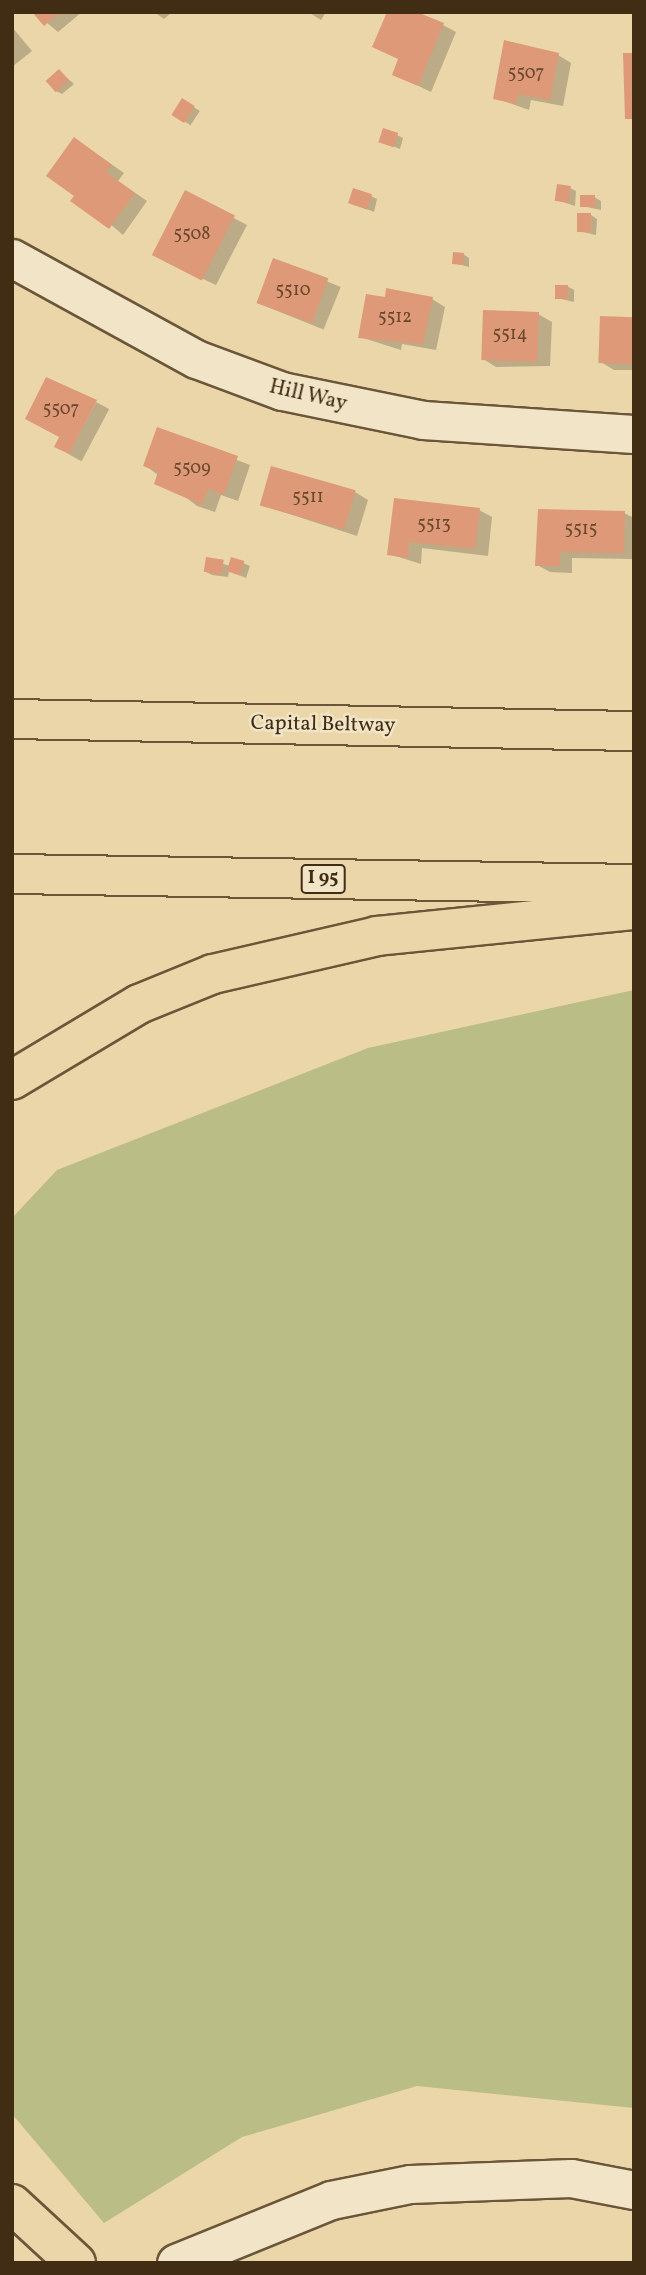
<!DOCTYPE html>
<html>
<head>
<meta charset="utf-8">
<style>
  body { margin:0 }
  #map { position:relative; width:646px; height:2275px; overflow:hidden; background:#ead6a9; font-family:Vollkorn,serif }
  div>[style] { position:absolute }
  .green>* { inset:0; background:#babd86 }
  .shadow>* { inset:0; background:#0003; transform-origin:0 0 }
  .building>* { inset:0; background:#de9978; transform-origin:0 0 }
  .roads { filter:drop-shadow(2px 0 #6b5639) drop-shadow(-2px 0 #6b5639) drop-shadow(0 2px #6b5639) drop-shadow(0 -2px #6b5639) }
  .minor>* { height:37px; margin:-18.5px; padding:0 18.5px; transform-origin:18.5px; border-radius:18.5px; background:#f1e4c7 }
  .highway>* { height:38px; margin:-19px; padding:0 19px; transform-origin:19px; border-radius:19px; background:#ead6a9 }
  span { translate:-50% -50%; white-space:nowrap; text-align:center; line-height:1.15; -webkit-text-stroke:5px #f1e4c7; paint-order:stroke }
  .number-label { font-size:18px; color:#68472d }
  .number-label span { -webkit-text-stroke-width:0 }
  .shield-label span { padding:2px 5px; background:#f1e4c7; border:2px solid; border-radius:5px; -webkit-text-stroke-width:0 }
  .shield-label { font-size:19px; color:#412c14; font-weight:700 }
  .street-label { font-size:21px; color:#412c14 }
  .frame { position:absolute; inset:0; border:14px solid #412c14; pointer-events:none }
</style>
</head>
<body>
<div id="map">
  <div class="green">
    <i style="clip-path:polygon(634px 990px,634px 2108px,417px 2086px,242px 2137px,104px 2223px,12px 2114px,12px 1218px,57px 1170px,368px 1048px)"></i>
  </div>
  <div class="shadow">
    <i style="clip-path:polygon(34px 12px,82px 12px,58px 32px)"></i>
    <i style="clip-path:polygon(154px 12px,172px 12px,164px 19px)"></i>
    <i style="clip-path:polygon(308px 12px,326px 12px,321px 20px)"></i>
    <i style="clip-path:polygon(443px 25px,456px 32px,431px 92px,394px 74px)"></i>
    <i style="clip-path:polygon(12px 27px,32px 51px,12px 67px)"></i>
    <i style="clip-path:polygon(558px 55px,571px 63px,563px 106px,531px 100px,529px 110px,495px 98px)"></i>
    <i style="clip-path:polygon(59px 71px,74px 84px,62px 94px,56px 91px)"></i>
    <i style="left:183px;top:100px;width:20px;height:17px;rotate:33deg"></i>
    <i style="clip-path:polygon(397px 135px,403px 138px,400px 149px,380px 141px)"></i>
    <i style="clip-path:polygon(87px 147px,124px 173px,118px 181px,147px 201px,123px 235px,76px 195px)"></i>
    <i style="clip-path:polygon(570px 188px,576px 191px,575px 206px,557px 200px)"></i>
    <i style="clip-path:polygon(186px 193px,247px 225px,216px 285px,164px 261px)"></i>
    <i style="clip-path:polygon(371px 196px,377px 199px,374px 212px,351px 203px)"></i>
    <i style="clip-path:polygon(594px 197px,601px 201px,601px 210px,582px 206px)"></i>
    <i style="clip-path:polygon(591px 215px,597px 219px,596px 235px,578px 231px)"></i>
    <i style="clip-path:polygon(463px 254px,469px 258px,469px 267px,454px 263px)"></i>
    <i style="left:274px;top:260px;width:72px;height:46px;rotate:22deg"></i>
    <i style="clip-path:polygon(567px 286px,574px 290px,574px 302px,557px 298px)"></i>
    <i style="clip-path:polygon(386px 299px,432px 299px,445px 307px,436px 350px,402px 344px,401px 350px,360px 337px)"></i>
    <i style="clip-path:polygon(538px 314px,552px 322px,550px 366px,496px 367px,483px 359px)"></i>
    <i style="clip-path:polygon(634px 318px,634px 370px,614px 370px,601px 362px)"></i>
    <i style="left:96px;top:402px;width:15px;height:59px;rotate:28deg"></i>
    <i style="clip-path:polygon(158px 430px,250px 465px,238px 501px,221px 495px,215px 512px,197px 506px,145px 465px)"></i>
    <i style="clip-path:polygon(355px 492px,368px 500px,357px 536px,262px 505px)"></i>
    <i style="clip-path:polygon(395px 500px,479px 510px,492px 517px,488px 556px,422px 548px,421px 564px,389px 554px)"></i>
    <i style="clip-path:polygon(624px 513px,634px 518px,634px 559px,572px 558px,572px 573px,550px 572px,537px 565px)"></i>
    <i style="clip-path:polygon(207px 559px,230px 566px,243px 563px,250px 566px,246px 578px,229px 571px,228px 577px,212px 575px,205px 571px)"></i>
  </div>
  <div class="building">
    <i style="clip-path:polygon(32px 12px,60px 12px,44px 26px)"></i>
    <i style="clip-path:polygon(387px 12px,417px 12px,444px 23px,418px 86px,392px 75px,398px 59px,372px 47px)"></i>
    <i style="clip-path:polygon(504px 40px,559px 53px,550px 100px,518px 94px,516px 104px,493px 99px)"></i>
    <i style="clip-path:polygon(623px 53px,634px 53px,634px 119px,625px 119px)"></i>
    <i style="left:59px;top:69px;width:15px;height:18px;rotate:48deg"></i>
    <i style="left:182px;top:98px;width:15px;height:20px;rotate:32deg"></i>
    <i style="left:383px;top:128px;width:16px;height:15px;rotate:18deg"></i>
    <i style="clip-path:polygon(74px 137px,112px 165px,106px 172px,135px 193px,109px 229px,70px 201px,74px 196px,46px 176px)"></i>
    <i style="left:557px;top:184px;width:14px;height:17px;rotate:8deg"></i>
    <i style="left:353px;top:188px;width:20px;height:16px;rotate:18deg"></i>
    <i style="left:185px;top:190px;width:56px;height:73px;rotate:27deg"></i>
    <i style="left:580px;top:195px;width:15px;height:12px"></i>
    <i style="left:577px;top:213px;width:14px;height:19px"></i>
    <i style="left:453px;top:252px;width:11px;height:12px;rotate:5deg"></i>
    <i style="left:273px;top:258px;width:59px;height:48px;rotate:20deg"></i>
    <i style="left:555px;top:285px;width:13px;height:14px"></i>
    <i style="clip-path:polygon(386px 288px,433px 297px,423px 344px,358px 338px,366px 294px,385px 297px)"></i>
    <i style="left:483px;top:310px;width:56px;height:50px;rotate:2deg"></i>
    <i style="left:600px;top:316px;width:34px;height:47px;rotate:2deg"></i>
    <i style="clip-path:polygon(46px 377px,97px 400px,69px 454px,54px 447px,59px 437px,25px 419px)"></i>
    <i style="clip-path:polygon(157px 427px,238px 456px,224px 495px,208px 489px,202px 505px,154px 484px,158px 472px,143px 466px)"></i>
    <i style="left:271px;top:466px;width:88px;height:41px;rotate:16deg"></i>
    <i style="clip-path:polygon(394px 498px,480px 508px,475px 549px,409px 542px,408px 558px,387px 555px)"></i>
    <i style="clip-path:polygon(538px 509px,625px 511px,624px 553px,560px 552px,560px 566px,535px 566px)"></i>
    <i style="left:206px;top:557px;width:18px;height:15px;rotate:9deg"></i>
    <i style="left:231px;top:557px;width:14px;height:15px;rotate:17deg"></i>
  </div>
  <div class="roads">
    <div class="minor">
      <i style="left:12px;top:258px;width:210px;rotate:28.8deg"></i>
      <i style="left:196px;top:359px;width:92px;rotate:20.4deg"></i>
      <i style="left:282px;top:391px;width:144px;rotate:11.6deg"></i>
      <i style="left:423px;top:420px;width:211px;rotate:3.8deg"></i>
      <i style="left:176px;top:2263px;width:167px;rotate:-22.1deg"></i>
      <i style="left:331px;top:2200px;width:81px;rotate:-11.4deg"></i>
      <i style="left:410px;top:2184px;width:161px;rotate:-2.1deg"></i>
      <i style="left:571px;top:2178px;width:64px;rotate:10.8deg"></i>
    </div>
    <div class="highway">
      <i style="left:12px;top:719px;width:622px;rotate:1.11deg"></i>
      <i style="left:12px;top:874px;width:622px;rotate:0.92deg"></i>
      <i style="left:12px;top:1080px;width:148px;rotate:-30.9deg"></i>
      <i style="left:139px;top:1004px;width:80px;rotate:-22.1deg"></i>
      <i style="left:213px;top:974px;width:168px;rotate:-13deg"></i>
      <i style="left:377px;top:936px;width:258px;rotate:-5.8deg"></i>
      <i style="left:12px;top:2204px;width:87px;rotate:42.7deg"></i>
    </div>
  </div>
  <div class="number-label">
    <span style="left:526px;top:74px">5507</span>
    <span style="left:192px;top:235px">5508</span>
    <span style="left:293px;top:291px">5510</span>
    <span style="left:395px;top:318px">5512</span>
    <span style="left:510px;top:335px">5514</span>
    <span style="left:61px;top:410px">5507</span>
    <span style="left:192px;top:469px">5509</span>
    <span style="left:308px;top:498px">5511</span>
    <span style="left:434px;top:525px">5513</span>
    <span style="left:581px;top:530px">5515</span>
  </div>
  <div class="shield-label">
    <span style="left:323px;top:879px">I 95</span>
  </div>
  <div class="street-label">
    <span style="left:308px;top:396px;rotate:13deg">Hill Way</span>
    <span style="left:323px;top:725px;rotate:1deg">Capital Beltway</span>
  </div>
  <div class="frame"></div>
</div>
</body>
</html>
